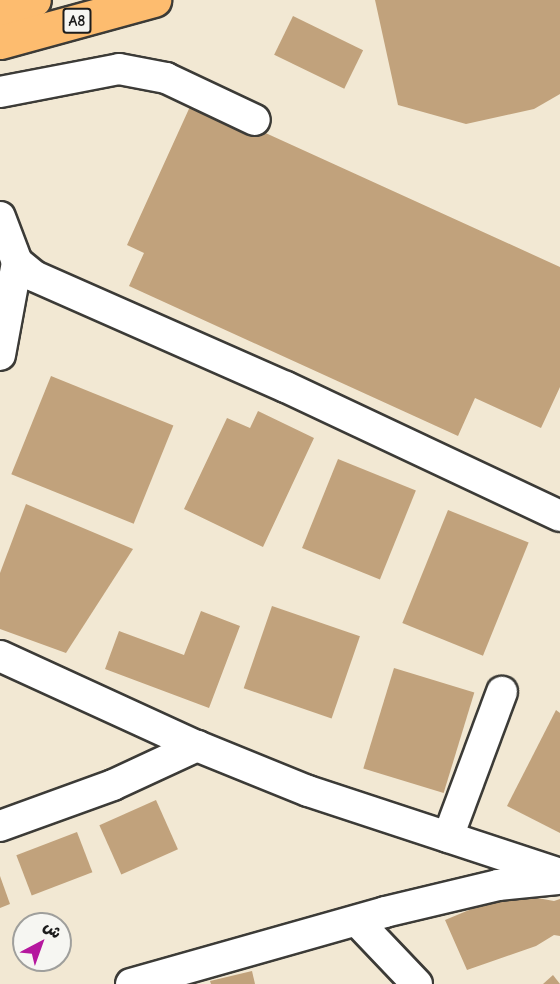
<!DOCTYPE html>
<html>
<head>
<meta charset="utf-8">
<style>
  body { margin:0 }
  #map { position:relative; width:560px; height:984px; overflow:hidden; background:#f2e8d3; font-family:"Comic Neue","Playpen Sans Arabic",sans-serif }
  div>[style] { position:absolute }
  .building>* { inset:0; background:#c1a27c; transform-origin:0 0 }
  .roads { filter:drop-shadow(2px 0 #3c3b37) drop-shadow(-2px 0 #3c3b37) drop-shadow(0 2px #3c3b37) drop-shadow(0 -2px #3c3b37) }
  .minor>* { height:30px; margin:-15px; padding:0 15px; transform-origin:15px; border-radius:15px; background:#fff }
  .highway>* { height:33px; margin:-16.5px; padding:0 16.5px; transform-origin:16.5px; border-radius:16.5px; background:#fdbc6f }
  span { translate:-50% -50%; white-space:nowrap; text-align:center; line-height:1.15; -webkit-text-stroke:4.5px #f6f6f2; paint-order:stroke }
  .shield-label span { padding:2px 4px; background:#f6f6f2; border:2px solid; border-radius:4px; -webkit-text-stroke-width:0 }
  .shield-label { font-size:16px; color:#1c1c1c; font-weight:700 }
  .north { position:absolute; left:12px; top:912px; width:60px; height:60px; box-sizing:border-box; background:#f6f6f2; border:2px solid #9f9f9c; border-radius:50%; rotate:41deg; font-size:16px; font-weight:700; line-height:24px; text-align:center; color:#1c1c1c }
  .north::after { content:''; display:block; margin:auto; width:21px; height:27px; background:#b5179e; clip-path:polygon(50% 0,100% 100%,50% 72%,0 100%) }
</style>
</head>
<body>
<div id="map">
  <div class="building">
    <i style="clip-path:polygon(375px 0,560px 0,560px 94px,534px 109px,466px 124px,398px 105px)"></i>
    <i style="left:293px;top:16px;width:78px;height:43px;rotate:26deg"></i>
    <i style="clip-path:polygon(193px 100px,560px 267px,560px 387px,541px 428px,475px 398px,458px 436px,129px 286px,144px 253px,127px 245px)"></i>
    <i style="left:51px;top:376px;width:132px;height:106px;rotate:22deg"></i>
    <i style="clip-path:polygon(258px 411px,314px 438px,263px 547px,184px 509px,227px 418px,250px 428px)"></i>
    <i style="left:338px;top:459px;width:84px;height:96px;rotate:22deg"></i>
    <i style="clip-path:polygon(26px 504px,133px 549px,66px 653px,0 629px,0 573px)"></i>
    <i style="left:448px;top:510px;width:87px;height:122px;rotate:22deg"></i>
    <i style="left:272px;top:606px;width:93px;height:87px;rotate:19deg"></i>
    <i style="clip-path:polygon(201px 611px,240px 626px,209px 708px,105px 669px,119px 631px,184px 655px)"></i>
    <i style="left:394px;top:668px;width:84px;height:105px;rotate:17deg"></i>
    <i style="clip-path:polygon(556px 710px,560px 713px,560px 833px,507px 806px)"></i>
    <i style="left:156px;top:800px;width:54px;height:62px;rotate:66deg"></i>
    <i style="left:77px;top:832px;width:43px;height:65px;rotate:69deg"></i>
    <i style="clip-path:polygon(0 876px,10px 904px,0 908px)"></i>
    <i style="clip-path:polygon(510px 893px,554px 901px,560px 899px,560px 936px,554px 935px,536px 946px,467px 970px,445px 920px)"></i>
    <i style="clip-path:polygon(252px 971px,255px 984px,211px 984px,210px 981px)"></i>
    <i style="clip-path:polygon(553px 975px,560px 984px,543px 984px)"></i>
  </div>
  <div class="roads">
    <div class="minor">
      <i style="left:0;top:92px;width:121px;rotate:-10.9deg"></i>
      <i style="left:119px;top:69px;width:48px;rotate:10.8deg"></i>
      <i style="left:166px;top:78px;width:98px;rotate:25.3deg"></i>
      <i style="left:0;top:217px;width:48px;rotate:69.3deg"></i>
      <i style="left:17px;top:262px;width:22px;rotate:39deg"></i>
      <i style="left:34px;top:276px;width:275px;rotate:23.8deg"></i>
      <i style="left:286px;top:387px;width:303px;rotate:25.2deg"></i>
      <i style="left:0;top:355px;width:95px;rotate:-79.6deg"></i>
      <i style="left:0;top:656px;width:217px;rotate:24.6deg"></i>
      <i style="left:197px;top:746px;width:120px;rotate:22.1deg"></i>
      <i style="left:308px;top:791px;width:265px;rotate:18.2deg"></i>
      <i style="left:0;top:826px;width:120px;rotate:-19.9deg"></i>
      <i style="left:113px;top:785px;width:93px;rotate:-24.9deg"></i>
      <i style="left:448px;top:837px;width:155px;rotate:-69.6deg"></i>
      <i style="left:357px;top:921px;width:87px;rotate:46.4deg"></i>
      <i style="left:131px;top:984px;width:264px;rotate:-15.8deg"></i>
      <i style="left:385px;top:912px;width:116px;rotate:-13.4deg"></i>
      <i style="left:498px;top:885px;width:60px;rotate:-5.7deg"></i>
    </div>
    <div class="highway">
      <i style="left:0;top:9px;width:35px;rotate:-15deg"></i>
      <i style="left:0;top:42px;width:160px;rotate:-15.3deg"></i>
    </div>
  </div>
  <div class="shield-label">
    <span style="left:77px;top:21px">A8</span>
  </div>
  <div class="north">ش</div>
</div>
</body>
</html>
